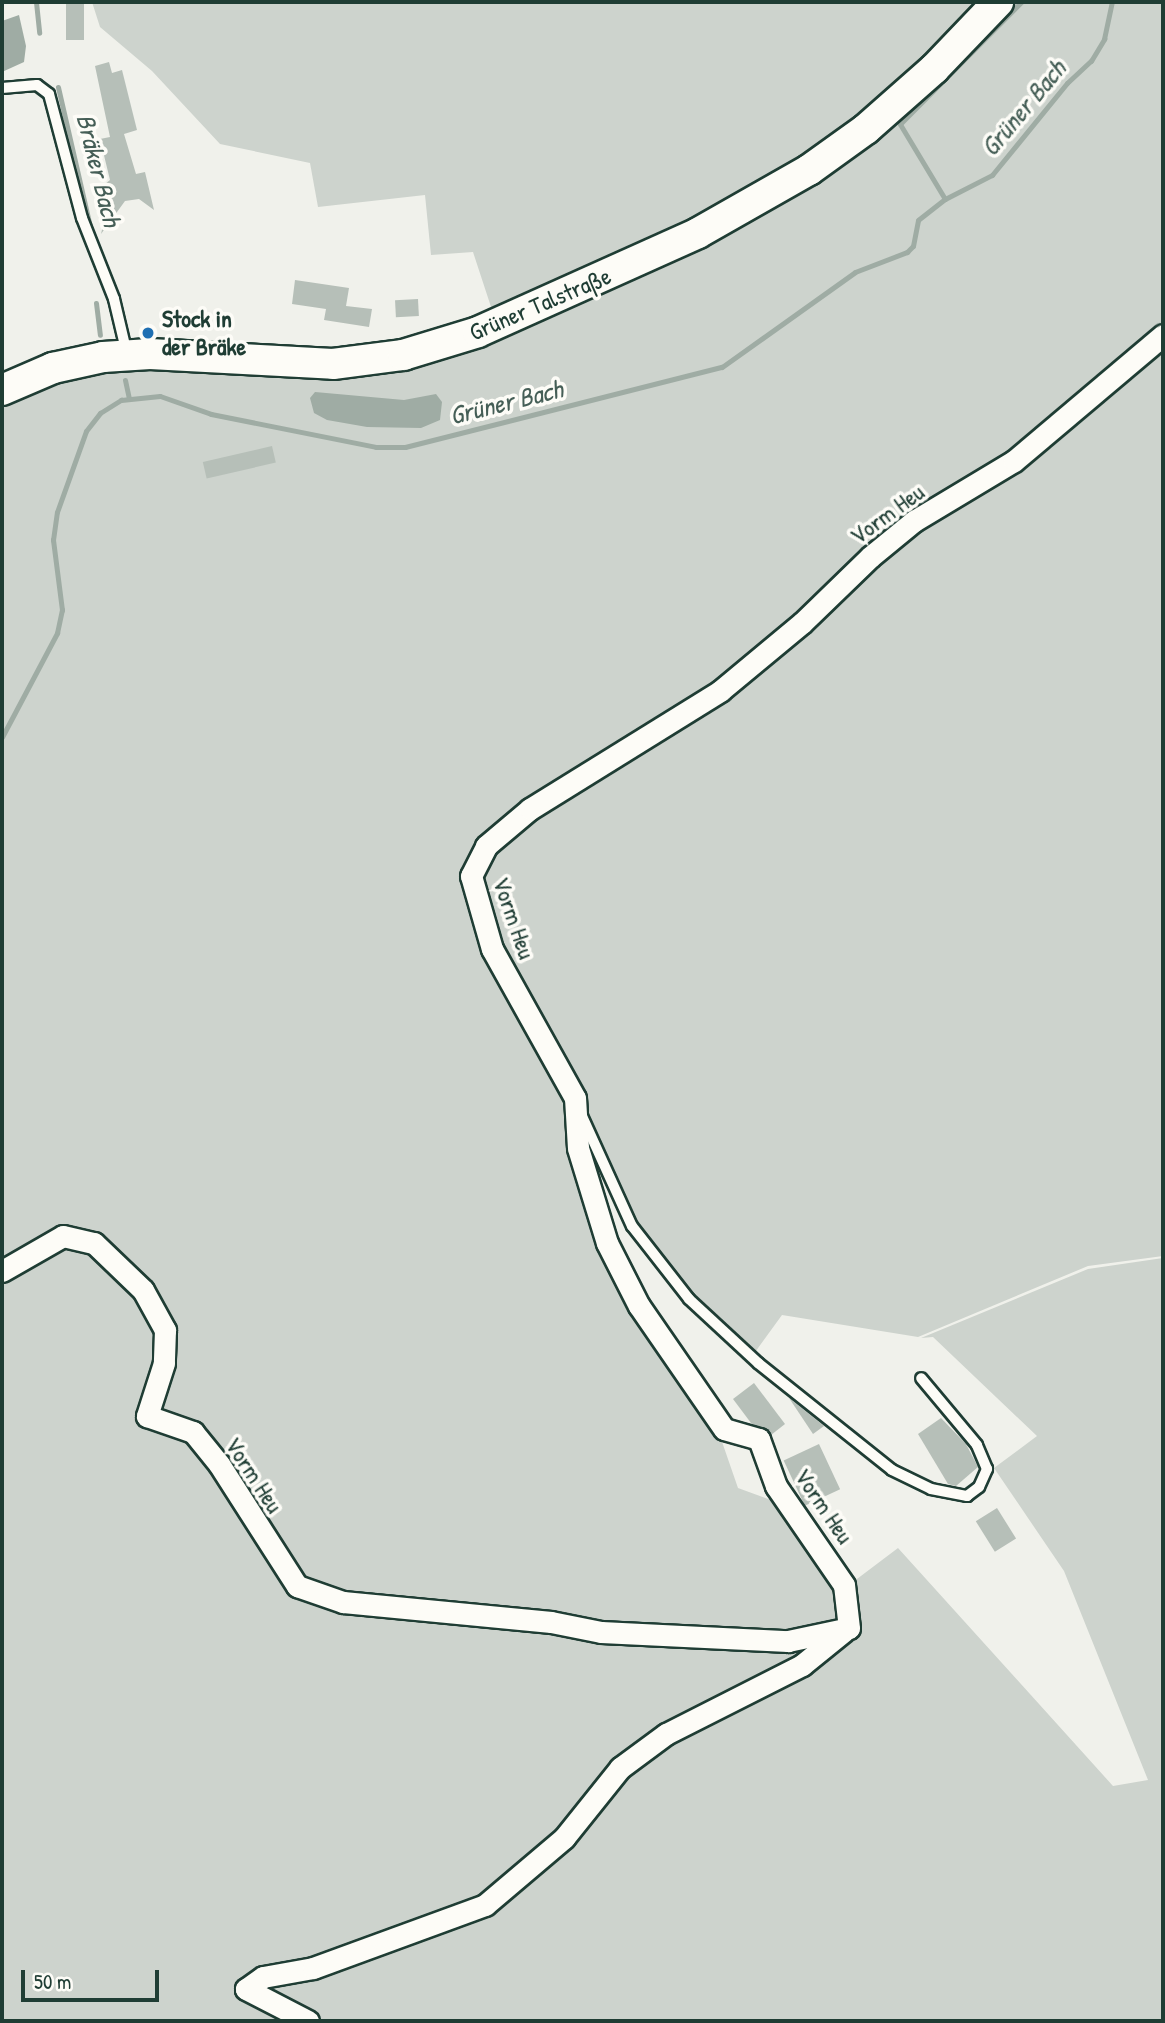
<!DOCTYPE html>
<html>
<head>
<meta charset="utf-8">
<style>
  body { margin:0 }
  #map { position:relative; width:1165px; height:2023px; overflow:hidden; background:#f0f1eb; font-family:"Patrick Hand",sans-serif }
  div>[style] { position:absolute }
  .green>* { inset:0; background:#cdd3cd }
  .water>* { inset:0; background:#9faca4 }
  .stream>* { height:5px; margin:-2.5px; padding:0 2.5px; transform-origin:2.5px; border-radius:2.5px; background:#9faca4 }
  .building>* { inset:0; background:#b6bfb8; transform-origin:0 0 }
  .roads { filter:drop-shadow(2px 0 #1f3d34) drop-shadow(-2px 0 #1f3d34) drop-shadow(0 2px #1f3d34) drop-shadow(0 -2px #1f3d34) }
  .lane>* { height:10px; margin:-5px; padding:0 5px; transform-origin:5px; border-radius:5px; background:#fdfcf7 }
  .street>* { height:21px; margin:-10.5px; padding:0 10.5px; transform-origin:10.5px; border-radius:10.5px; background:#fdfcf7 }
  .secondary>* { height:30px; margin:-15px; padding:0 15px; transform-origin:15px; border-radius:15px; background:#fdfcf7 }
  .dots>* { width:19px; height:19px; translate:-50% -50%; box-sizing:border-box; border:4px solid #fdfcf7; border-radius:50% }
  span { translate:-50% -50%; white-space:nowrap; text-align:center; line-height:1.15; -webkit-text-stroke:7px #fdfcf7; paint-order:stroke }
  .street-label { font-size:24px; color:#1f3d34 }
  .poi-label { font-size:24px; color:#1f3d34; font-weight:700 }
  .left { translate:0 -50%; text-align:left }
  .water-label { font-size:26px; color:#455e56; font-style:italic }
  .frame { position:absolute; inset:0; border:4px solid #1f3d34; pointer-events:none }
  .scale { position:absolute; left:21px; top:1970px; width:138px; height:32px; box-sizing:border-box; border:4px solid #1f3d34; border-top:0; padding-left:9px; font-size:21px; line-height:24px; white-space:nowrap; color:#1f3d34; -webkit-text-stroke:5px #fdfcf7; paint-order:stroke }
</style>
</head>
<body>
<div id="map">
  <div class="green">
    <i style="clip-path:polygon(92px 2px,984px 2px,862px 122px,721px 209px,493px 313px,473px 252px,431px 255px,425px 195px,318px 207px,310px 163px,220px 144px,152px 71px,100px 27px)"></i>
    <i style="clip-path:polygon(1010px 2px,1163px 2px,1163px 324px,1009px 452px,901px 518px,800px 621px,486px 844px,475px 911px,573px 1100px,587px 1195px,720px 1436px,738px 1488px,787px 1506px,839px 1586px,843px 1625px,788px 1638px,670px 1630px,344px 1598px,299px 1582px,223px 1463px,157px 1414px,168px 1323px,93px 1238px,2px 1264px,2px 403px,109px 366px,334px 373px,705px 239px)"></i>
    <i style="clip-path:polygon(1163px 342px,1163px 1256px,1088px 1266px,918px 1337px,782px 1315px,753px 1355px,690px 1295px,634px 1225px,519px 992px,475px 881px,488px 848px,629px 750px,871px 559px)"></i>
    <i style="clip-path:polygon(64px 1243px,92px 1248px,141px 1299px,159px 1330px,159px 1361px,142px 1421px,189px 1436px,215px 1467px,248px 1528px,294px 1593px,342px 1606px,550px 1626px,602px 1636px,804px 1646px,801px 1658px,663px 1731px,618px 1766px,562px 1836px,484px 1900px,424px 1927px,430px 1929px,488px 1907px,567px 1840px,623px 1770px,667px 1736px,806px 1667px,853px 1630px,849px 1585px,898px 1548px,1113px 1786px,1148px 1780px,1064px 1571px,994px 1468px,1037px 1436px,933px 1337px,921px 1338px,1088px 1269px,1163px 1258px,1163px 2021px,2px 2021px,2px 1276px)"></i>
  </div>
  <div class="water">
    <i style="clip-path:polygon(19px 15px,26px 46px,24px 62px,2px 72px,2px 21px)"></i>
    <i style="clip-path:polygon(315px 392px,404px 400px,436px 394px,442px 402px,440px 420px,421px 428px,367px 427px,327px 420px,314px 413px,310px 398px)"></i>
  </div>
  <div class="stream">
    <i style="left:36px;top:2px;width:31px;rotate:84deg"></i>
    <i style="left:58px;top:87px;width:144px;rotate:77.1deg"></i>
    <i style="left:945px;top:199px;width:87px;rotate:-121deg"></i>
    <i style="left:900px;top:124px;width:172px;rotate:-45.2deg"></i>
    <i style="left:96px;top:303px;width:32px;rotate:83deg"></i>
    <i style="left:125px;top:380px;width:19px;rotate:78deg"></i>
    <i style="left:2px;top:737px;width:118px;rotate:-62.1deg"></i>
    <i style="left:57px;top:633px;width:24px;rotate:-78deg"></i>
    <i style="left:62px;top:610px;width:71px;rotate:-97.3deg"></i>
    <i style="left:53px;top:540px;width:28px;rotate:-82deg"></i>
    <i style="left:57px;top:512px;width:86px;rotate:-70.3deg"></i>
    <i style="left:86px;top:431px;width:23px;rotate:-52deg"></i>
    <i style="left:100px;top:413px;width:25px;rotate:-32deg"></i>
    <i style="left:121px;top:400px;width:39px;rotate:-6deg"></i>
    <i style="left:160px;top:396px;width:54px;rotate:19.4deg"></i>
    <i style="left:211px;top:414px;width:168px;rotate:11.3deg"></i>
    <i style="left:376px;top:447px;width:29px"></i>
    <i style="left:405px;top:447px;width:327px;rotate:-14.2deg"></i>
    <i style="left:722px;top:367px;width:163px;rotate:-35.5deg"></i>
    <i style="left:855px;top:272px;width:56px;rotate:-21deg"></i>
    <i style="left:907px;top:252px;width:8px;rotate:-45deg"></i>
    <i style="left:913px;top:246px;width:26px;rotate:-79deg"></i>
    <i style="left:918px;top:220px;width:34px;rotate:-38deg"></i>
    <i style="left:945px;top:199px;width:53px;rotate:-27.1deg"></i>
    <i style="left:992px;top:175px;width:119px;rotate:-50.8deg"></i>
    <i style="left:1067px;top:83px;width:33px;rotate:-43deg"></i>
    <i style="left:1091px;top:61px;width:26px;rotate:-59deg"></i>
    <i style="left:1104px;top:39px;width:38px;rotate:-78deg"></i>
  </div>
  <div class="building">
    <i style="left:66px;top:2px;width:18px;height:38px"></i>
    <i style="clip-path:polygon(109px 62px,112px 73px,122px 70px,137px 130px,124px 134px,136px 174px,145px 172px,154px 210px,139px 199px,125px 201px,101px 234px,109px 200px,105px 184px,110px 180px,100px 139px,110px 137px,95px 66px)"></i>
    <i style="clip-path:polygon(295px 280px,349px 288px,346px 306px,372px 309px,369px 327px,324px 320px,326px 309px,292px 304px)"></i>
    <i style="left:418px;top:299px;width:17px;height:23px;rotate:87deg"></i>
    <i style="left:272px;top:446px;width:17px;height:71px;rotate:77deg"></i>
    <i style="clip-path:polygon(754px 1383px,785px 1424px,771px 1435px,751px 1423px,733px 1399px)"></i>
    <i style="clip-path:polygon(789px 1398px,824px 1426px,813px 1434px)"></i>
    <i style="clip-path:polygon(941px 1418px,966px 1444px,978px 1467px,956px 1486px,948px 1484px,918px 1434px)"></i>
    <i style="left:819px;top:1444px;width:50px;height:39px;rotate:65deg"></i>
    <i style="left:997px;top:1508px;width:36px;height:25px;rotate:58deg"></i>
  </div>
  <div class="roads">
    <div class="lane">
      <i style="left:2px;top:88px;width:35px;rotate:-5deg"></i>
      <i style="left:37px;top:85px;width:15px;rotate:37deg"></i>
      <i style="left:49px;top:94px;width:128px;rotate:75.1deg"></i>
      <i style="left:82px;top:218px;width:87px;rotate:68.4deg"></i>
      <i style="left:114px;top:299px;width:57px;rotate:76.7deg"></i>
      <i style="left:582px;top:1116px;width:121px;rotate:65.6deg"></i>
      <i style="left:632px;top:1226px;width:93px;rotate:52deg"></i>
      <i style="left:689px;top:1299px;width:94px;rotate:42.8deg"></i>
      <i style="left:758px;top:1363px;width:171px;rotate:38.6deg"></i>
      <i style="left:892px;top:1470px;width:43px;rotate:26deg"></i>
      <i style="left:931px;top:1489px;width:37px;rotate:11deg"></i>
      <i style="left:967px;top:1496px;width:15px;rotate:-37deg"></i>
      <i style="left:979px;top:1487px;width:20px;rotate:-66deg"></i>
      <i style="left:987px;top:1469px;width:26px;rotate:-113deg"></i>
      <i style="left:977px;top:1445px;width:87px;rotate:-129.9deg"></i>
    </div>
    <div class="street">
      <i style="left:2px;top:1271px;width:70px;rotate:-29.8deg"></i>
      <i style="left:63px;top:1236px;width:32px;rotate:13deg"></i>
      <i style="left:94px;top:1243px;width:68px;rotate:43.8deg"></i>
      <i style="left:143px;top:1290px;width:46px;rotate:61.2deg"></i>
      <i style="left:165px;top:1330px;width:33px;rotate:92deg"></i>
      <i style="left:164px;top:1363px;width:56px;rotate:107.8deg"></i>
      <i style="left:147px;top:1416px;width:49px;rotate:19.2deg"></i>
      <i style="left:193px;top:1432px;width:41px;rotate:50.9deg"></i>
      <i style="left:219px;top:1464px;width:145px;rotate:57.4deg"></i>
      <i style="left:297px;top:1586px;width:49px;rotate:19.2deg"></i>
      <i style="left:343px;top:1602px;width:209px;rotate:5.5deg"></i>
      <i style="left:551px;top:1622px;width:51px;rotate:11.3deg"></i>
      <i style="left:601px;top:1632px;width:187px;rotate:2.8deg"></i>
      <i style="left:788px;top:1641px;width:62px;rotate:-12deg"></i>
      <i style="left:849px;top:1628px;width:43px;rotate:-96.6deg"></i>
      <i style="left:844px;top:1585px;width:120px;rotate:-124.5deg"></i>
      <i style="left:776px;top:1486px;width:50px;rotate:-109.9deg"></i>
      <i style="left:759px;top:1439px;width:36px;rotate:-164deg"></i>
      <i style="left:724px;top:1429px;width:150px;rotate:-124.6deg"></i>
      <i style="left:639px;top:1306px;width:71px;rotate:-116.9deg"></i>
      <i style="left:607px;top:1243px;width:99px;rotate:-107deg"></i>
      <i style="left:578px;top:1148px;width:50px;rotate:-93.4deg"></i>
      <i style="left:575px;top:1098px;width:171px;rotate:-119.1deg"></i>
      <i style="left:492px;top:949px;width:76px;rotate:-106deg"></i>
      <i style="left:471px;top:876px;width:34px;rotate:-63deg"></i>
      <i style="left:486px;top:846px;width:57px;rotate:-40.1deg"></i>
      <i style="left:530px;top:809px;width:224px;rotate:-31.8deg"></i>
      <i style="left:720px;top:691px;width:107px;rotate:-39.7deg"></i>
      <i style="left:802px;top:623px;width:95px;rotate:-44.1deg"></i>
      <i style="left:870px;top:557px;width:57px;rotate:-39.3deg"></i>
      <i style="left:914px;top:521px;width:117px;rotate:-31deg"></i>
      <i style="left:1014px;top:461px;width:195px;rotate:-40.2deg"></i>
      <i style="left:308px;top:2021px;width:70px;rotate:-152.7deg"></i>
      <i style="left:246px;top:1989px;width:21px;rotate:-35deg"></i>
      <i style="left:263px;top:1977px;width:51px;rotate:-10.2deg"></i>
      <i style="left:313px;top:1968px;width:183px;rotate:-20.1deg"></i>
      <i style="left:485px;top:1905px;width:104px;rotate:-40.3deg"></i>
      <i style="left:564px;top:1838px;width:90px;rotate:-51.3deg"></i>
      <i style="left:620px;top:1768px;width:57px;rotate:-36.5deg"></i>
      <i style="left:666px;top:1734px;width:153px;rotate:-26.9deg"></i>
      <i style="left:802px;top:1665px;width:54px;rotate:-39deg"></i>
    </div>
    <div class="secondary">
      <i style="left:2px;top:390px;width:56px;rotate:-23.3deg"></i>
      <i style="left:53px;top:368px;width:51px;rotate:-12.4deg"></i>
      <i style="left:103px;top:357px;width:47px;rotate:-3.7deg"></i>
      <i style="left:150px;top:354px;width:183px;rotate:3.1deg"></i>
      <i style="left:333px;top:364px;width:71px;rotate:-7.3deg"></i>
      <i style="left:403px;top:355px;width:78px;rotate:-17deg"></i>
      <i style="left:478px;top:332px;width:241px;rotate:-24.2deg"></i>
      <i style="left:698px;top:233px;width:128px;rotate:-29.6deg"></i>
      <i style="left:809px;top:170px;width:70px;rotate:-35.7deg"></i>
      <i style="left:866px;top:129px;width:91px;rotate:-41.4deg"></i>
      <i style="left:934px;top:69px;width:93px;rotate:-46.3deg"></i>
    </div>
  </div>
  <div class="dots">
    <i style="left:148px;top:333px;background:#1f6fb2"></i>
  </div>
  <div class="street-label">
    <span style="left:540px;top:304px;rotate:-23deg">Grüner Talstraße</span>
    <span style="left:887px;top:514px;rotate:-36deg">Vorm Heu</span>
    <span style="left:514px;top:918px;rotate:71deg">Vorm Heu</span>
    <span style="left:254px;top:1475px;rotate:57deg">Vorm Heu</span>
    <span style="left:824px;top:1506px;rotate:56deg">Vorm Heu</span>
  </div>
  <div class="poi-label">
    <span class="left" style="left:162px;top:333px">Stock in<br>der Bräke</span>
  </div>
  <div class="water-label">
    <span style="left:1023px;top:108px;rotate:-50deg">Grüner Bach</span>
    <span style="left:99px;top:170px;rotate:76deg">Bräker Bach</span>
    <span style="left:506px;top:402px;rotate:-14deg">Grüner Bach</span>
  </div>
  <div class="frame"></div>
  <div class="scale">50 m</div>
</div>
</body>
</html>
